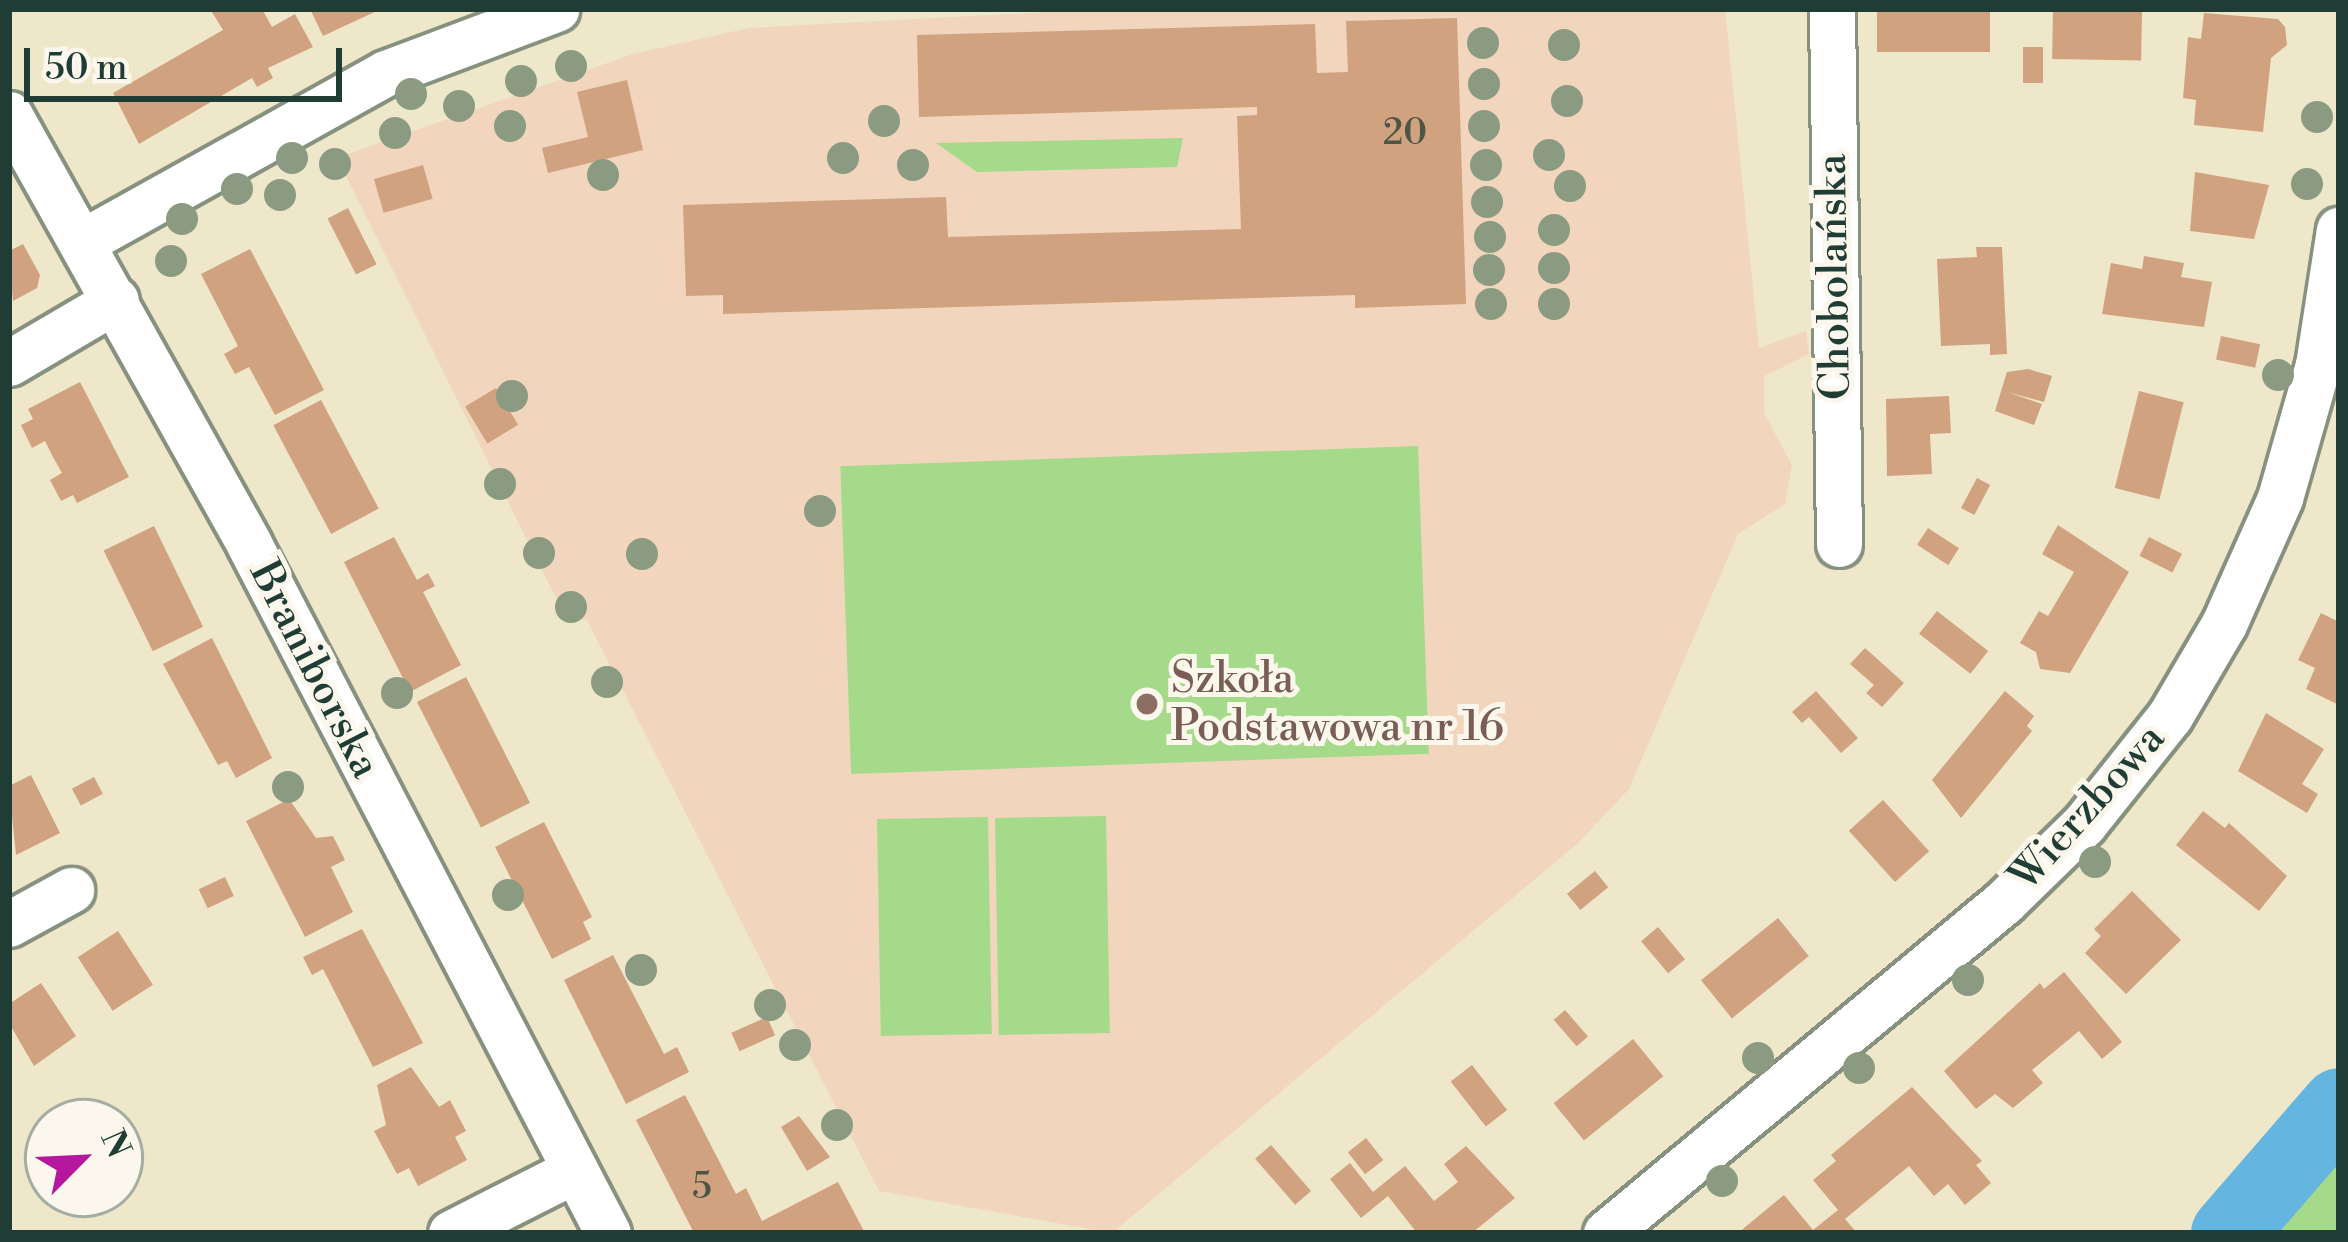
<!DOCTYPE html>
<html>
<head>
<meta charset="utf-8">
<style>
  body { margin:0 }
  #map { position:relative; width:2348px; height:1242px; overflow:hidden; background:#eee7ca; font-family:"Libre Bodoni",serif }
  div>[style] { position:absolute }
  .built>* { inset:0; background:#f1d5bc }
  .green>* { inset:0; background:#a5da8b; transform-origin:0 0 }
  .river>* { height:75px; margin:-37.5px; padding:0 37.5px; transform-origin:37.5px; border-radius:37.5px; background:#64b5df }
  .building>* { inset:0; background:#d0a27f; transform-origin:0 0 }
  .roads { filter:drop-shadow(3px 0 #86927f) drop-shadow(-3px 0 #86927f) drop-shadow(0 3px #86927f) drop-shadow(0 -3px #86927f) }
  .minor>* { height:45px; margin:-22.5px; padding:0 22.5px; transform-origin:22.5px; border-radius:22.5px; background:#fff }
  .trees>* { width:32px; height:32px; margin:-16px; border-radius:50%; background:#8b9b81 }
  .dots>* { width:33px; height:33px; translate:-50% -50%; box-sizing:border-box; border:6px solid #fbf7ec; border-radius:50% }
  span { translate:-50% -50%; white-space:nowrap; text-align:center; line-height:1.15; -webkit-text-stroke:10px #fbf7ec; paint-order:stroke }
  .number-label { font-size:36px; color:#4b5647 }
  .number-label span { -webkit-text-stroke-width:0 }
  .street-label { font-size:42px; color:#1f3d34 }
  .education-label { font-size:42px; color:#785e54 }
  .left { translate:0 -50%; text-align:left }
  .frame { position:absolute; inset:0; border:12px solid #1f3d34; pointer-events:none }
  .north { position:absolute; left:24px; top:1098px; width:120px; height:120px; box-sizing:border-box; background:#fbf7ec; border:3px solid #a3ada2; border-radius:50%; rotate:66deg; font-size:33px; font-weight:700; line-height:48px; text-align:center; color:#1f3d34 }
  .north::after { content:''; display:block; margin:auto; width:42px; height:54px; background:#b5179e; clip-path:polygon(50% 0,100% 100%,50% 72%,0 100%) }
  .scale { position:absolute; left:24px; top:48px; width:318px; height:54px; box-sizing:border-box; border:6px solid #1f3d34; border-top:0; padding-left:15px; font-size:36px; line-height:42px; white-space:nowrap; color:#1f3d34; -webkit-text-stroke:9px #fbf7ec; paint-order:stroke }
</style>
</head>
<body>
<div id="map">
  <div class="built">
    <i style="clip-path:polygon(1102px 9px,1725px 9px,1759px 348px,1806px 331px,1809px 354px,1764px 376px,1764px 413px,1792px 465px,1785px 504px,1738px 534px,1629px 789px,1577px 844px,1112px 1233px,879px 1191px,587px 620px,564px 614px,337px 158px,633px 54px,749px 28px)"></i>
  </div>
  <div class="green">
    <i style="clip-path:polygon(1183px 138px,1177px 167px,977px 172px,936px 143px)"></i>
    <i style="left:1418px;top:446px;width:308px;height:578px;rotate:88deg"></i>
    <i style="left:1106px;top:816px;width:217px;height:111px;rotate:89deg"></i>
    <i style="left:988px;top:817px;width:217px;height:111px;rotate:89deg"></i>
    <i style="clip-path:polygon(2339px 1083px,2339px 1233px,2228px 1233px,2328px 1122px)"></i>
  </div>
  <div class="river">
    <i style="left:2228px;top:1233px;width:169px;rotate:-49.1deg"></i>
  </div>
  <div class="building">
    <i style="clip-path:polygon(210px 9px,262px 9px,272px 27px,295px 14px,313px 47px,268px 68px,273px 78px,257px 87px,252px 78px,139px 144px,113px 93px,223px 30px)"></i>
    <i style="clip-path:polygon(310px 9px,381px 9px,323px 36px)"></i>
    <i style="left:1877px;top:9px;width:113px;height:43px"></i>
    <i style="left:2053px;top:9px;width:89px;height:50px;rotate:1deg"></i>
    <i style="clip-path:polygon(2204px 13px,2278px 19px,2285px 27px,2287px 45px,2271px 58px,2263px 132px,2194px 125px,2196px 100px,2183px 98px,2186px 63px,2188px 37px,2201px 39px)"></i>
    <i style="clip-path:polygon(1457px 18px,1466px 304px,1355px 308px,1355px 295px,723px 314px,723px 295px,686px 296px,683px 205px,946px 197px,948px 237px,1241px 229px,1237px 116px,1257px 115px,1257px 107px,919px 117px,917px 35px,1315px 24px,1317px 73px,1348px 72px,1346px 21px)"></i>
    <i style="left:2023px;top:47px;width:20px;height:36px"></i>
    <i style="clip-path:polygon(627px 80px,643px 150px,548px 173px,542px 148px,588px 137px,577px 92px)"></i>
    <i style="left:423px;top:165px;width:35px;height:51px;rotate:74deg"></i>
    <i style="clip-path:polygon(2195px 172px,2269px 185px,2254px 239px,2190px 231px)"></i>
    <i style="left:348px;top:208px;width:63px;height:23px;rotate:63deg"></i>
    <i style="clip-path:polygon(23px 244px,40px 275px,37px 288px,13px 301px,9px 251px)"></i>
    <i style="clip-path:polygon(1976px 247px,2002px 247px,2007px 354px,1990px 355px,1990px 344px,1941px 346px,1937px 259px,1977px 257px)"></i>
    <i style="clip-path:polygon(250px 249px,324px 390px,275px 415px,249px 367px,235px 374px,224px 354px,238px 346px,201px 274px)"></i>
    <i style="clip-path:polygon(2144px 256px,2184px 263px,2181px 277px,2212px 282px,2204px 327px,2102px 314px,2111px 263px,2142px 269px)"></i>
    <i style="left:2221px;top:336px;width:40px;height:24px;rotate:12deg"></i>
    <i style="clip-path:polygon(2028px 369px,2052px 376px,2044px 402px,2007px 392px,2042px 404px,2034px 425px,1995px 411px,2007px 372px)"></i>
    <i style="clip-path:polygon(80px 382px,129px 477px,77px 503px,73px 495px,61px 501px,50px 480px,62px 473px,53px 457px,45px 441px,32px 448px,21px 425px,33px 419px,28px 409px)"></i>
    <i style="left:496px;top:388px;width:43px;height:36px;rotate:59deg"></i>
    <i style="left:2139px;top:391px;width:46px;height:100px;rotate:14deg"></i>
    <i style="clip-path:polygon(1949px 396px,1951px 433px,1930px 434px,1932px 474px,1887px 476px,1886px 399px)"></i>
    <i style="left:321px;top:400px;width:123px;height:54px;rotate:62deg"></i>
    <i style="left:1977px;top:478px;width:15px;height:34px;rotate:28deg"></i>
    <i style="clip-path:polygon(2058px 525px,2129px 572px,2070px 673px,2040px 669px,2036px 652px,2020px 643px,2039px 611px,2048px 616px,2074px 572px,2042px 554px)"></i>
    <i style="left:154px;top:526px;width:112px;height:56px;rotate:64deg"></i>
    <i style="left:1928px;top:528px;width:37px;height:20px;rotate:33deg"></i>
    <i style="clip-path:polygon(394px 537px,417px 580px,428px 573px,435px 586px,423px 592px,461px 665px,410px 692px,344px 562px)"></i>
    <i style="left:2149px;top:537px;width:37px;height:21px;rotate:27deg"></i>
    <i style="left:1937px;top:611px;width:65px;height:29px;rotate:38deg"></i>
    <i style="clip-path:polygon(2321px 613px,2339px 622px,2339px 705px,2306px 689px,2315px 668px,2298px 660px)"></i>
    <i style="clip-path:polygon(212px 638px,272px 758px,236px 778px,227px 761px,218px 765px,163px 664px)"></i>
    <i style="clip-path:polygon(1865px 648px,1904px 683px,1882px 707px,1866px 693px,1874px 685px,1850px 664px)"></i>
    <i style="left:466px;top:677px;width:141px;height:55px;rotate:63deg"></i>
    <i style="clip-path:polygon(1816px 691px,1858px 738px,1841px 753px,1809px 717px,1802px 723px,1792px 712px)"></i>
    <i style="clip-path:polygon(2005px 691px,2034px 716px,2027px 726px,2032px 731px,1961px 818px,1932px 780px)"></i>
    <i style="clip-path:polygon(2266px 713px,2324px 749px,2302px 784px,2318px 794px,2307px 813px,2238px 771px)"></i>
    <i style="clip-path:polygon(31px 775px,60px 833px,16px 855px,9px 786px)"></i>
    <i style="left:94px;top:777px;width:19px;height:25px;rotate:62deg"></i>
    <i style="clip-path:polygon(289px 799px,316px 838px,333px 836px,345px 860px,331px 867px,353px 912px,305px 937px,246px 821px)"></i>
    <i style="left:1883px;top:800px;width:69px;height:46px;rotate:48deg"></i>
    <i style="clip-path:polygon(2203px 811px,2225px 828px,2229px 823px,2287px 876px,2259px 911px,2176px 845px)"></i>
    <i style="clip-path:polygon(544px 822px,592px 917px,583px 922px,591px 939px,552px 959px,495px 847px)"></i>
    <i style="left:1595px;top:871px;width:21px;height:36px;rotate:51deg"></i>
    <i style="left:225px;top:877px;width:21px;height:29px;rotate:65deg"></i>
    <i style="clip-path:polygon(2132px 891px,2181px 940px,2126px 994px,2085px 953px,2101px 936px,2094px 929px)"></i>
    <i style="left:1778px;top:918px;width:49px;height:99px;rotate:51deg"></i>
    <i style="left:1658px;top:927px;width:42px;height:22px;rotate:50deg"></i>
    <i style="clip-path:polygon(362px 929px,423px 1043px,373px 1067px,323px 969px,312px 975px,303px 957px)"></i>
    <i style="left:118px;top:931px;width:64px;height:48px;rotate:57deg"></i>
    <i style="clip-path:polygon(613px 955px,664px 1054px,677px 1047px,689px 1072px,626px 1104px,564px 980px)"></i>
    <i style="clip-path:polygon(2064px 972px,2122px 1042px,2102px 1059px,2079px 1031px,2032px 1070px,2043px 1083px,2013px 1108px,1995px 1094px,1976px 1109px,1944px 1071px,2040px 983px,2044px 989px)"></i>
    <i style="clip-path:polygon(41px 983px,76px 1036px,34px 1066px,9px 1023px,9px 1004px)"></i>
    <i style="left:1565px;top:1010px;width:35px;height:15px;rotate:49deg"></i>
    <i style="left:767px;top:1017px;width:20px;height:39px;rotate:66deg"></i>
    <i style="left:1633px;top:1039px;width:48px;height:102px;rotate:51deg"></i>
    <i style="left:1472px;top:1065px;width:57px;height:27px;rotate:52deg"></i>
    <i style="clip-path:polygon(411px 1067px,439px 1107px,450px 1100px,466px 1131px,455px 1137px,467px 1160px,418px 1186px,409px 1168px,397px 1174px,374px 1131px,386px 1125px,377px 1085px)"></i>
    <i style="clip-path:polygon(1912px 1087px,1982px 1161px,1976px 1165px,1991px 1183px,1965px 1205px,1948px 1184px,1934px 1196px,1909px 1166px,1845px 1219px,1857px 1233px,1738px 1233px,1784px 1195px,1813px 1230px,1838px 1210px,1813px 1180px,1836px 1161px,1831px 1155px)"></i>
    <i style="clip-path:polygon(685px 1095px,736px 1194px,746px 1188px,762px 1221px,838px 1182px,865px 1233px,694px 1233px,636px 1120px)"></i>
    <i style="clip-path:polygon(799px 1116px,830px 1157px,807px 1171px,781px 1127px)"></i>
    <i style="left:1366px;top:1138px;width:28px;height:23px;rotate:52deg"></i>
    <i style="left:1271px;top:1145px;width:61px;height:21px;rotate:49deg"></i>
    <i style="clip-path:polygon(1466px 1146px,1515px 1198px,1472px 1233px,1417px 1233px,1388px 1196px,1361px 1218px,1330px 1179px,1350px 1163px,1373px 1192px,1405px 1166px,1434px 1201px,1458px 1182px,1444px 1164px)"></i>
  </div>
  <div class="roads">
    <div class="minor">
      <i style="left:1832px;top:9px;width:535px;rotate:89.25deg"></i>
      <i style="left:9px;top:114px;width:492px;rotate:60.8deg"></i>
      <i style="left:249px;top:544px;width:777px;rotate:62.48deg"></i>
      <i style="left:84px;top:241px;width:346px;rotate:-29.1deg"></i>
      <i style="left:386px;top:73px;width:182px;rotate:-20.6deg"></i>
      <i style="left:9px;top:363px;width:124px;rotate:-30.5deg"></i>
      <i style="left:9px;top:924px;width:71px;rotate:-28.7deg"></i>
      <i style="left:451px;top:1233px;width:139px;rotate:-26.9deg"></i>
      <i style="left:1606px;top:1233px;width:518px;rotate:-39.75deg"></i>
      <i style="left:2004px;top:902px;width:112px;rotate:-44.3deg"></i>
      <i style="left:2084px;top:824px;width:138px;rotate:-51.5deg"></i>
      <i style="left:2170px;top:716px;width:107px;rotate:-59.6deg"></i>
      <i style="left:2224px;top:624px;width:138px;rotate:-66deg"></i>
      <i style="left:2280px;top:498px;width:138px;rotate:-74.1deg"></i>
      <i style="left:2318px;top:365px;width:137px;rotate:-81.2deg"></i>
    </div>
  </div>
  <div class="trees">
    <i style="left:1483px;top:43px"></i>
    <i style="left:1564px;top:45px"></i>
    <i style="left:571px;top:66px"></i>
    <i style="left:521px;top:81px"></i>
    <i style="left:1484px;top:84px"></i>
    <i style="left:411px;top:94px"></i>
    <i style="left:1567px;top:101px"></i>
    <i style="left:459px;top:106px"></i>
    <i style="left:2317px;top:117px"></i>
    <i style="left:884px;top:121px"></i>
    <i style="left:510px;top:126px"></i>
    <i style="left:1484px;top:126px"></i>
    <i style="left:395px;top:133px"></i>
    <i style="left:1549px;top:155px"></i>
    <i style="left:292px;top:158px"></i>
    <i style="left:843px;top:158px"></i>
    <i style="left:335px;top:164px"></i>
    <i style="left:913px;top:165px"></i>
    <i style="left:1486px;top:165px"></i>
    <i style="left:603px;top:175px"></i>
    <i style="left:2307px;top:184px"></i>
    <i style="left:1570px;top:186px"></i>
    <i style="left:237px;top:189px"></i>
    <i style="left:280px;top:195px"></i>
    <i style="left:1487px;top:202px"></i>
    <i style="left:182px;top:219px"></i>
    <i style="left:1554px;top:230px"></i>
    <i style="left:1490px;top:237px"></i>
    <i style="left:171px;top:261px"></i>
    <i style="left:1554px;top:268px"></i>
    <i style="left:1489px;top:270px"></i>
    <i style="left:1491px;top:304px"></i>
    <i style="left:1554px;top:304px"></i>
    <i style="left:2278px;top:375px"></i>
    <i style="left:512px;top:396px"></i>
    <i style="left:500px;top:484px"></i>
    <i style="left:820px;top:511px"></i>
    <i style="left:539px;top:553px"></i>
    <i style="left:642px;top:554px"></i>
    <i style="left:571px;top:607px"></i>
    <i style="left:607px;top:682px"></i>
    <i style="left:397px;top:693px"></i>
    <i style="left:288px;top:787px"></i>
    <i style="left:2095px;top:862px"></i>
    <i style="left:508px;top:895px"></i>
    <i style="left:641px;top:970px"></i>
    <i style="left:1968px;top:980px"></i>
    <i style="left:770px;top:1005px"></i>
    <i style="left:795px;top:1045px"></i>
    <i style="left:1758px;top:1058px"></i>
    <i style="left:1859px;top:1068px"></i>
    <i style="left:837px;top:1125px"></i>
    <i style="left:1722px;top:1181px"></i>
  </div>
  <div class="dots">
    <i style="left:1147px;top:704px;background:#8d6e63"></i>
  </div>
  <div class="number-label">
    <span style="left:1405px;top:134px">20</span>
    <span style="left:702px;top:1188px">5</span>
  </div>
  <div class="street-label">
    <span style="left:1835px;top:277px;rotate:-91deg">Chobolańska</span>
    <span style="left:314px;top:670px;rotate:63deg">Braniborska</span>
    <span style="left:2088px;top:808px;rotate:-48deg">Wierzbowa</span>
  </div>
  <div class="education-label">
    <span class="left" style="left:1171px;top:704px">Szkoła<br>Podstawowa nr 16</span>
  </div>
  <div class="frame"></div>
  <div class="north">N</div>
  <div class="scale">50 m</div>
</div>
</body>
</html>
